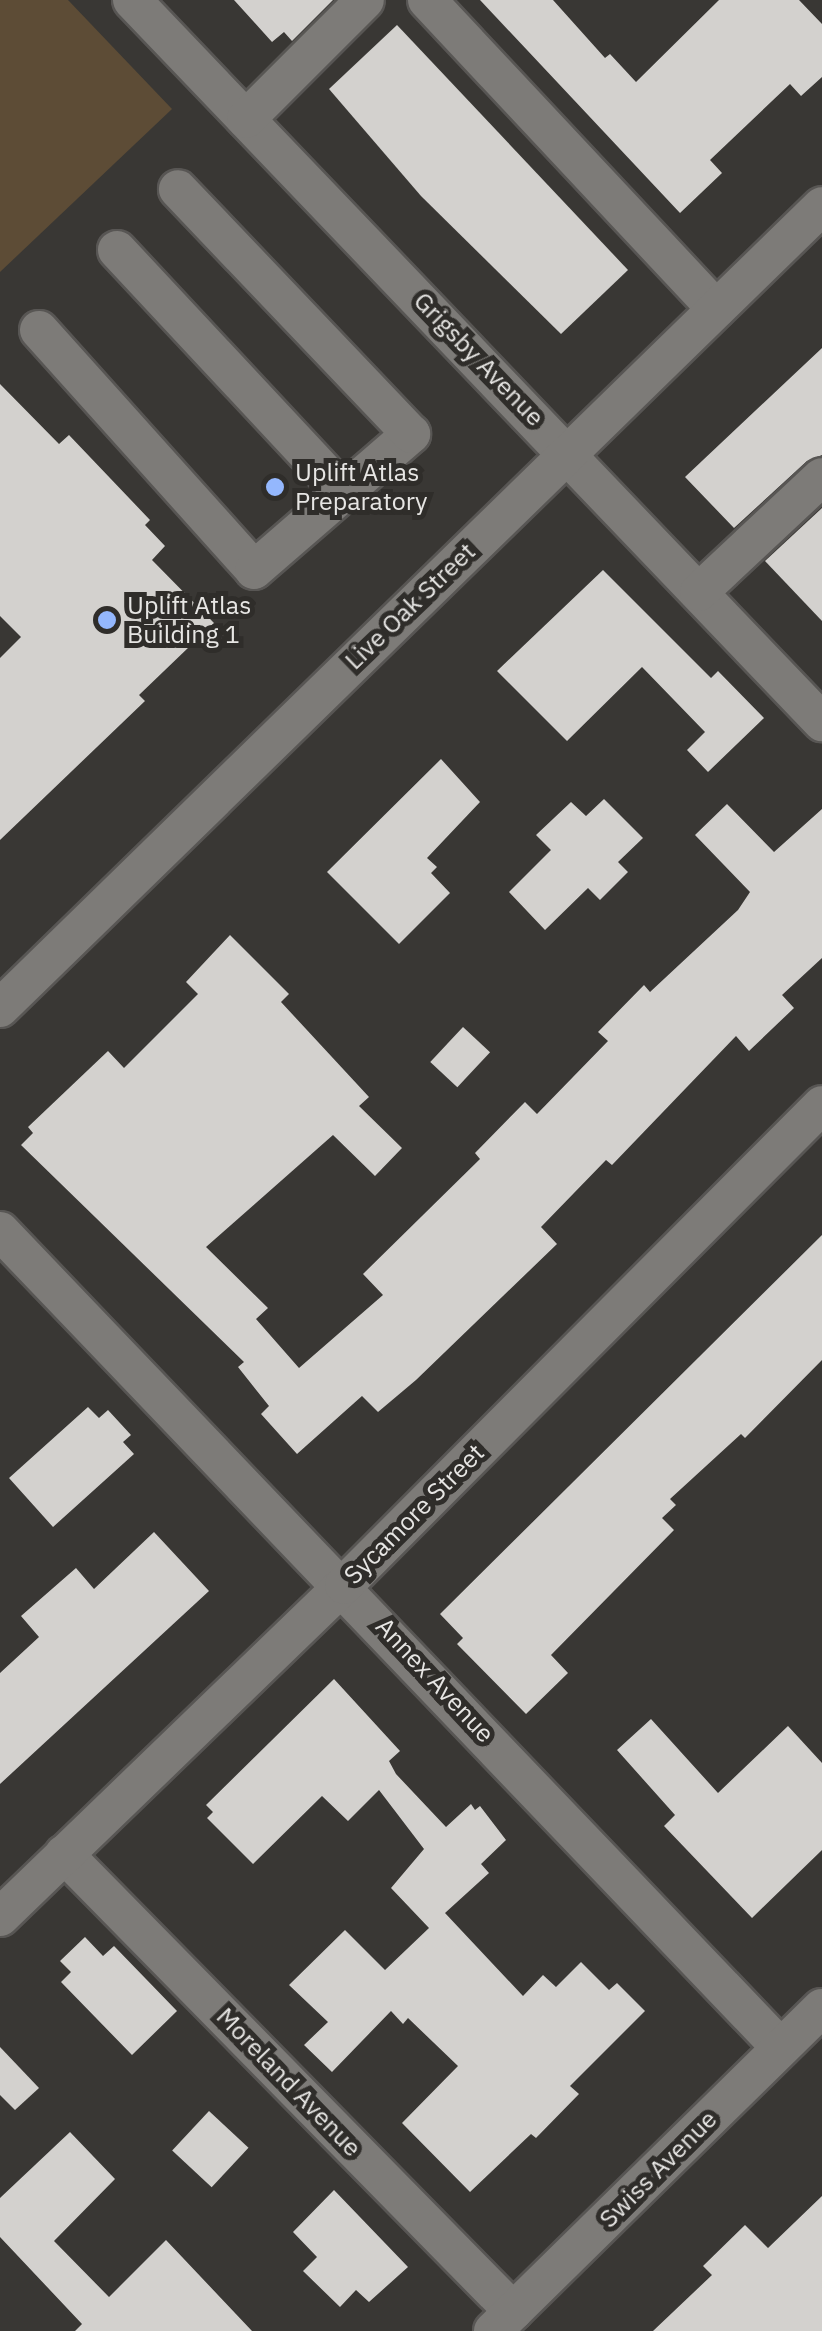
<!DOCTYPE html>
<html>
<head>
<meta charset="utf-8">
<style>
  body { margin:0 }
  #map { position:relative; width:822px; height:2331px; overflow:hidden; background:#393734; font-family:"IBM Plex Sans",sans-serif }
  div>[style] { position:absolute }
  .green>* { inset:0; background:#5d4c36 }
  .building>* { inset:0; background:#d3d1ce; transform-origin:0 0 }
  .roads { filter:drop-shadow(2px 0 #585654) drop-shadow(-2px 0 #585654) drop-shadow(0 2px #585654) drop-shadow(0 -2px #585654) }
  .minor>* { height:38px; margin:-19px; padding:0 19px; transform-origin:19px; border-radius:19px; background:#7d7b78 }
  .dots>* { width:28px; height:28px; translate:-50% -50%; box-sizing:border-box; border:5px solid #2f2d2a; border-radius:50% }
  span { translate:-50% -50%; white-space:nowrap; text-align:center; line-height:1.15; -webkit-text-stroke:10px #2f2d2a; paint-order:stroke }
  .street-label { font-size:25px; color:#e7e6e4 }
  .poi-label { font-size:25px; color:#e7e6e4 }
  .left { translate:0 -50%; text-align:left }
</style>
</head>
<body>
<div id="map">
  <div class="green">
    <i style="clip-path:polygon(0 0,68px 0,172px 109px,0 272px)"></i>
  </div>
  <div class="building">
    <i style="clip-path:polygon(234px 0,333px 0,292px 41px,284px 32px,272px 42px)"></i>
    <i style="clip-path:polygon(480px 0,553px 0,605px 58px,610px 54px,636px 82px,719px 0,799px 0,822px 24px,822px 77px,801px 96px,790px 84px,710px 160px,722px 173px,680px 213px)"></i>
    <i style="clip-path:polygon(397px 25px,628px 270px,561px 334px,421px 196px,329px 89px)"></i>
    <i style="clip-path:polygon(822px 348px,822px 455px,807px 461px,734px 528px,685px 477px)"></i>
    <i style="clip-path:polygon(0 384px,59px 444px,69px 435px,150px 520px,145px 525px,165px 546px,152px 560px,214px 623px,139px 695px,145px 701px,0 840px,0 658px,21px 637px,0 616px)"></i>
    <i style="clip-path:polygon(822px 508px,822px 621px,765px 561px)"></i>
    <i style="clip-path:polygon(603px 570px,711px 678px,718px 671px,764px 718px,708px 772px,687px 750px,705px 732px,642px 667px,567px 741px,497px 671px)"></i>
    <i style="clip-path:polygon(441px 759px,480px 802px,427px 858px,437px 867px,431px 873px,450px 893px,399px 944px,327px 872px)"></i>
    <i style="clip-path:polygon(604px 799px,643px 838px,618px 862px,628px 872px,600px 900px,588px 888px,545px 930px,509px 892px,551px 850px,536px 835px,571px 802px,586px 816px)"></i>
    <i style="clip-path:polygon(727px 804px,774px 852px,822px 809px,822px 958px,782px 995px,794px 1008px,749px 1051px,736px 1036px,612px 1165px,606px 1160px,541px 1227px,557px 1244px,416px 1380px,378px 1412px,362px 1396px,297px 1454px,261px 1414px,269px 1406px,238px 1367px,244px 1362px,21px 1145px,33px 1133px,28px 1127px,108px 1051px,124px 1068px,198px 994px,186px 982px,230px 935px,289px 994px,281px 1002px,369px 1097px,359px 1106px,402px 1148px,375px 1176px,333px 1135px,206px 1247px,268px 1308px,256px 1319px,299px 1368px,383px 1295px,363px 1274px,480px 1159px,475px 1153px,525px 1102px,537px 1114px,608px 1041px,598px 1032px,644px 985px,650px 992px,738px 910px,750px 892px,695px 835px)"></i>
    <i style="left:463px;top:1027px;width:37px;height:48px;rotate:43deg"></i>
    <i style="clip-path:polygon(822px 1235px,822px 1360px,745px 1438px,741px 1434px,670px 1499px,676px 1505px,662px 1518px,674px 1530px,551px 1655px,568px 1673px,526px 1714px,457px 1644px,463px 1638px,440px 1614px)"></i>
    <i style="clip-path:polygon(88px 1407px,99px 1418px,108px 1410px,131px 1435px,123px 1442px,134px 1454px,53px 1527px,9px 1478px)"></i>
    <i style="clip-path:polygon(154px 1532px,209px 1591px,0 1784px,0 1673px,39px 1637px,21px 1616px,76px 1568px,94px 1589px)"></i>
    <i style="clip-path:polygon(334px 1679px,400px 1751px,389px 1761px,396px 1774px,446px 1827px,471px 1804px,475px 1810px,480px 1806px,506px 1840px,481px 1864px,489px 1873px,445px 1913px,523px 1996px,543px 1975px,556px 1987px,581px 1962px,609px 1990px,617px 1983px,645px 2011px,570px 2086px,579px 2094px,536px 2138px,531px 2134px,470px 2192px,402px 2123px,458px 2066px,408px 2018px,403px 2024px,391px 2011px,332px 2072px,304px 2045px,328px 2022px,289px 1985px,345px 1930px,385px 1970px,429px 1928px,391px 1888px,424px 1849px,379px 1790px,348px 1821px,322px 1796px,253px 1864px,207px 1818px,213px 1812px,206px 1805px)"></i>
    <i style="clip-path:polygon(651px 1719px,718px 1793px,788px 1726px,822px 1763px,822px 1850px,752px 1918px,664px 1826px,675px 1815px,617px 1750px)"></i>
    <i style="clip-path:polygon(85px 1937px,103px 1956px,114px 1946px,177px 2011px,132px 2055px,61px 1982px,71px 1972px,60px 1961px)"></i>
    <i style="clip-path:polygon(0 2047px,39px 2088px,15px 2110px,0 2095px)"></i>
    <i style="left:209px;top:2111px;width:54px;height:54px;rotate:43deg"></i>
    <i style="clip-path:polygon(70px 2132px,115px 2179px,54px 2241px,109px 2297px,166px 2240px,252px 2331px,75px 2331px,82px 2324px,0 2237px,0 2198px)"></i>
    <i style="clip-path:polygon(334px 2190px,408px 2267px,369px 2302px,356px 2290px,340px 2307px,303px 2271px,317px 2257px,293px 2232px)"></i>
    <i style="clip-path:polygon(822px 2196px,822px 2331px,653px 2331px,712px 2275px,703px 2266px,745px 2225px,768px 2248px)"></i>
  </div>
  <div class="roads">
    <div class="minor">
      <i style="left:132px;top:0;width:999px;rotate:46.3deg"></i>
      <i style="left:427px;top:0;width:423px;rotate:46.9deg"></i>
      <i style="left:246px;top:119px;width:168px;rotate:-45deg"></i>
      <i style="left:117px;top:250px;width:331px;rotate:47deg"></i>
      <i style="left:39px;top:330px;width:322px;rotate:48.1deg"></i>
      <i style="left:254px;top:570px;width:208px;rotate:-40.9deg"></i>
      <i style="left:411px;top:434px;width:338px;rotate:-133.6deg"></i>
      <i style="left:699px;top:592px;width:168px;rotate:-43.1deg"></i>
      <i style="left:0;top:1008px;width:1148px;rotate:-44.29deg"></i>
      <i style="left:0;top:1231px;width:1130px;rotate:46.29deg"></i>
      <i style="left:64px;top:1854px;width:641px;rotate:45.51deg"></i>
      <i style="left:0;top:1917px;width:478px;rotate:-44deg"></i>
      <i style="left:344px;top:1585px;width:677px;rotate:-45.12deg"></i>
      <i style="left:493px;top:2331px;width:461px;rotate:-44.5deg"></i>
    </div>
  </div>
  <div class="dots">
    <i style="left:275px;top:487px;background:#94b7fd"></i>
    <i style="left:107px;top:620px;background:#94b7fd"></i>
  </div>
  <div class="street-label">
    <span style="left:479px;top:359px;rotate:46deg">Grigsby Avenue</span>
    <span style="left:410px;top:606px;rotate:-44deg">Live Oak Street</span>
    <span style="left:414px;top:1514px;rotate:-45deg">Sycamore Street</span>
    <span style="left:435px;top:1680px;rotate:47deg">Annex Avenue</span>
    <span style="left:289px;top:2082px;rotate:46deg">Moreland Avenue</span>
    <span style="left:658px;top:2169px;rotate:-45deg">Swiss Avenue</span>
  </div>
  <div class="poi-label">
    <span class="left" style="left:295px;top:487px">Uplift Atlas<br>Preparatory</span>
    <span class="left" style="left:127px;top:620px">Uplift Atlas<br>Building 1</span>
  </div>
</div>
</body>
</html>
